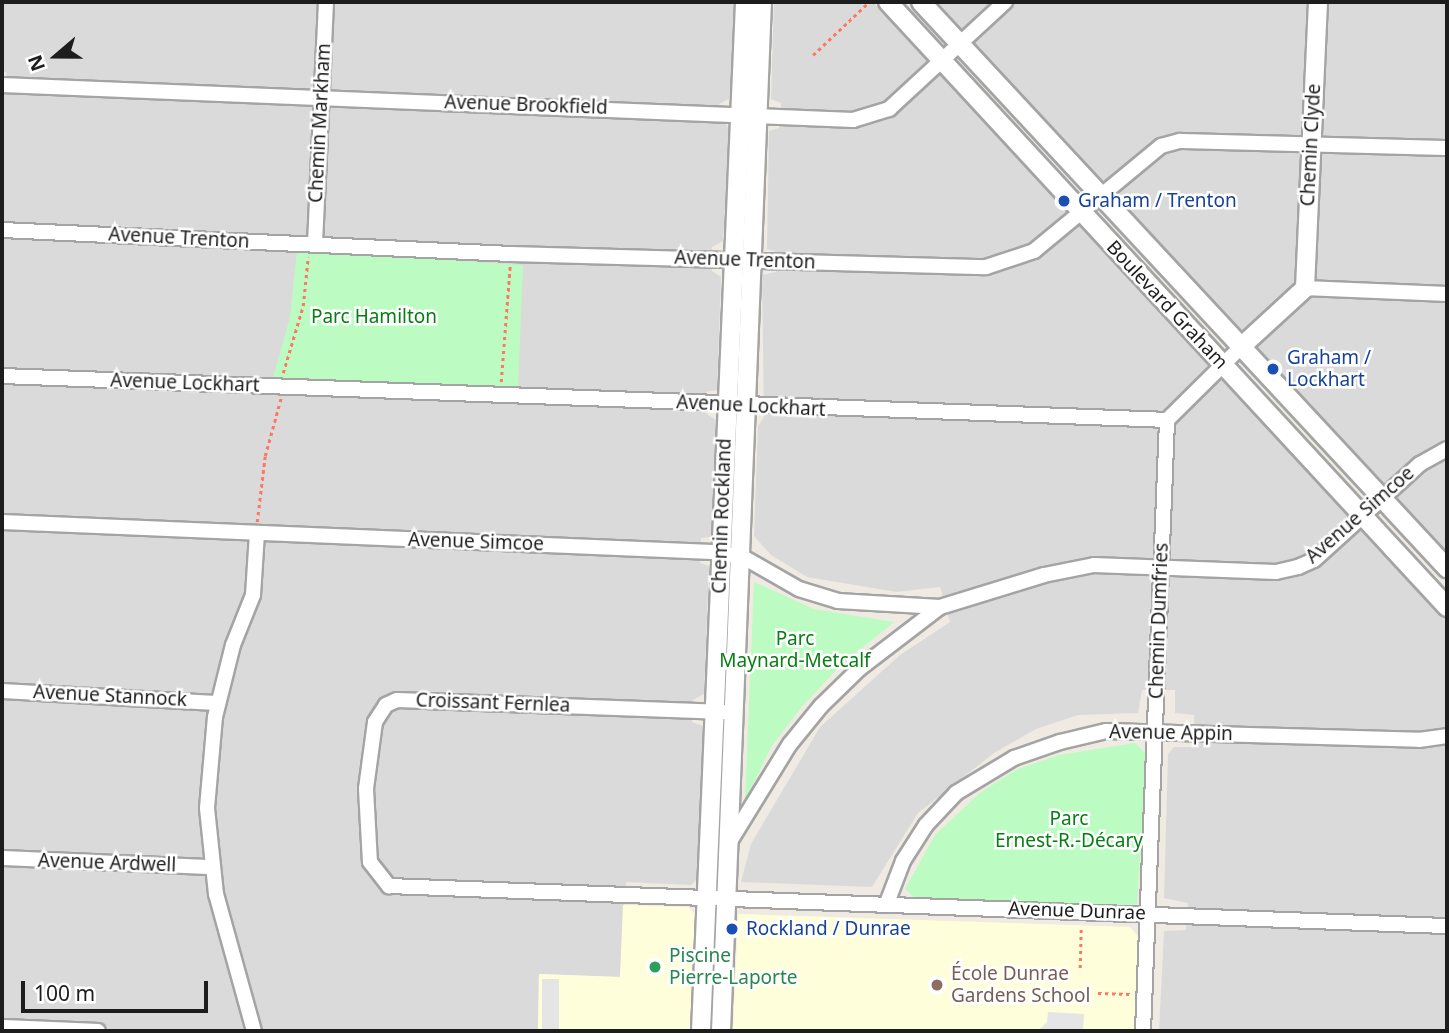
<!DOCTYPE html>
<html>
<head>
<meta charset="utf-8">
<style>
  body { margin:0 }
  #map { position:relative; width:1449px; height:1033px; overflow:hidden; background:#efebe2; font-family:"Noto Sans",sans-serif }
  div>[style] { position:absolute }
  .residential>* { inset:0; background:#dbdada }
  .education>* { inset:0; background:#feffda }
  .grass>* { inset:0; background:#c6eba5; transform-origin:0 0 }
  .park>* { inset:0; background:#bcfbc2 }
  .parking>* { inset:0; background:#e5e5e5; transform-origin:0 0 }
  .path>* { height:2.5px; margin-top:-1.25px; transform-origin:0; background:repeating-linear-gradient(90deg,#ff7663 0 3.5px,transparent 0 7px) }
  .roads { filter:drop-shadow(2px 0 #a4a4a4) drop-shadow(-2px 0 #a4a4a4) drop-shadow(0 2px #a4a4a4) drop-shadow(0 -2px #a4a4a4) }
  .minor>* { height:14px; margin:-7px; padding:0 7px; transform-origin:7px; border-radius:7px; background:#fff }
  .tertiary>* { height:18px; margin:-9px; padding:0 9px; transform-origin:9px; border-radius:9px; background:#fff }
  .dots>* { width:19px; height:19px; translate:-50% -50%; box-sizing:border-box; border:4px solid #fff; border-radius:50% }
  span { translate:-50% -50%; white-space:nowrap; text-align:center; line-height:1.15; -webkit-text-stroke:5px #fff; paint-order:stroke }
  .street-label { font-size:19px; color:#1d1d1d }
  .transit-label { font-size:19px; color:#164399 }
  .left { translate:0 -50%; text-align:left }
  .park-label { font-size:19px; color:#077e13 }
  .leisure-label { font-size:19px; color:#27864d }
  .education-label { font-size:19px; color:#785e54 }
  .frame { position:absolute; inset:0; border:4px solid #1d1d1d; pointer-events:none }
  .north { position:absolute; left:21px; top:21px; width:70px; height:70px; -webkit-text-stroke:5px #fff; paint-order:stroke; rotate:250deg; font-size:19px; font-weight:700; line-height:28px; text-align:center; color:#1d1d1d }
  .north::after { content:''; display:block; margin:auto; width:24px; height:32px; background:#1d1d1d; clip-path:polygon(50% 0,100% 100%,50% 72%,0 100%) }
  .scale { position:absolute; left:21px; top:981px; width:187px; height:32px; box-sizing:border-box; border:4px solid #1d1d1d; border-top:0; padding-left:9px; font-size:21px; line-height:24px; white-space:nowrap; color:#1d1d1d; -webkit-text-stroke:5px #fff; paint-order:stroke }
</style>
</head>
<body>
<div id="map">
  <div class="residential">
    <i style="clip-path:polygon(2px 2px,735px 2px,730px 98px,718px 105px,717px 121px,727px 125px,729px 132px,723px 241px,712px 247px,712px 271px,721px 277px,717px 390px,706px 392px,707px 414px,716px 420px,712px 537px,701px 538px,700px 563px,709px 566px,704px 694px,693px 700px,692px 722px,703px 726px,698px 878px,691px 885px,626px 882px,620px 977px,539px 974px,538px 1031px,2px 1031px,2px 96px,7px 73px,2px 70px)"></i>
    <i style="clip-path:polygon(774px 2px,873px 2px,1447px 607px,1447px 1031px,1159px 1031px,1164px 931px,1186px 930px,1188px 903px,1164px 898px,1168px 754px,1174px 747px,1195px 747px,1194px 715px,1175px 713px,1175px 690px,1142px 690px,1138px 713px,1078px 715px,1036px 729px,994px 753px,918px 813px,872px 887px,741px 882px,751px 844px,820px 727px,900px 655px,950px 622px,940px 587px,897px 592px,807px 577px,771px 555px,754px 536px,758px 426px,764px 417px,762px 275px,776px 272px,777px 252px,767px 249px,769px 131px,779px 128px,781px 103px,771px 99px)"></i>
    <i style="clip-path:polygon(924px 2px,1447px 2px,1447px 568px)"></i>
  </div>
  <div class="education">
    <i style="clip-path:polygon(623px 905px,688px 907px,696px 915px,691px 1031px,538px 1031px,539px 974px,620px 977px)"></i>
    <i style="clip-path:polygon(738px 914px,1130px 927px,1140px 939px,1136px 1031px,733px 1031px)"></i>
  </div>
  <div class="grass">
    <i style="left:712px;top:912px;width:8px;height:119px"></i>
  </div>
  <div class="park">
    <i style="clip-path:polygon(297px 250px,523px 265px,518px 387px,273px 378px,290px 317px)"></i>
    <i style="clip-path:polygon(754px 582px,814px 609px,894px 622px,840px 666px,804px 704px,771px 747px,745px 802px)"></i>
    <i style="clip-path:polygon(1135px 743px,1147px 755px,1137px 904px,1131px 907px,914px 897px,905px 889px,935px 835px,981px 792px,1018px 769px,1059px 755px)"></i>
  </div>
  <div class="parking">
    <i style="left:542px;top:979px;width:17px;height:52px"></i>
    <i style="clip-path:polygon(1048px 1012px,1084px 1014px,1083px 1031px,1038px 1031px,1047px 1022px)"></i>
  </div>
  <div class="path">
    <i style="left:813px;top:55px;width:77px;rotate:-43.4deg"></i>
    <i style="left:283px;top:373px;width:70px;rotate:-73.4deg"></i>
    <i style="left:303px;top:306px;width:49px;rotate:-84.2deg"></i>
    <i style="left:501px;top:382px;width:116px;rotate:-85.6deg"></i>
    <i style="left:257px;top:522px;width:66px;rotate:-83.1deg"></i>
    <i style="left:265px;top:456px;width:60px;rotate:-74.6deg"></i>
    <i style="left:1080px;top:968px;width:41px;rotate:-88.6deg"></i>
    <i style="left:1098px;top:993px;width:32px;rotate:2deg"></i>
  </div>
  <div class="roads">
    <div class="minor">
      <i style="left:2px;top:85px;width:852px;rotate:2.36deg"></i>
      <i style="left:853px;top:120px;width:38px;rotate:-17deg"></i>
      <i style="left:889px;top:109px;width:158px;rotate:-42.7deg"></i>
      <i style="left:2px;top:230px;width:510px;rotate:2.7deg"></i>
      <i style="left:511px;top:254px;width:475px;rotate:1.6deg"></i>
      <i style="left:986px;top:267px;width:51px;rotate:-18.4deg"></i>
      <i style="left:1034px;top:251px;width:165px;rotate:-39.6deg"></i>
      <i style="left:1161px;top:146px;width:20px;rotate:-15deg"></i>
      <i style="left:1180px;top:141px;width:267px;rotate:1.5deg"></i>
      <i style="left:315px;top:244px;width:242px;rotate:-87.4deg"></i>
      <i style="left:1305px;top:288px;width:142px;rotate:2.4deg"></i>
      <i style="left:2px;top:376px;width:1166px;rotate:2.16deg"></i>
      <i style="left:1167px;top:420px;width:105px;rotate:-44.6deg"></i>
      <i style="left:2px;top:522px;width:711px;rotate:2.42deg"></i>
      <i style="left:712px;top:552px;width:31px;rotate:9deg"></i>
      <i style="left:743px;top:557px;width:64px;rotate:29.7deg"></i>
      <i style="left:799px;top:589px;width:41px;rotate:17.1deg"></i>
      <i style="left:838px;top:601px;width:102px;rotate:3.4deg"></i>
      <i style="left:2px;top:691px;width:216px;rotate:3.2deg"></i>
      <i style="left:725px;top:712px;width:328px;rotate:-177.9deg"></i>
      <i style="left:397px;top:700px;width:12px;rotate:156deg"></i>
      <i style="left:386px;top:705px;width:20px;rotate:123deg"></i>
      <i style="left:375px;top:722px;width:68px;rotate:97.7deg"></i>
      <i style="left:366px;top:789px;width:73px;rotate:86.9deg"></i>
      <i style="left:370px;top:862px;width:31px;rotate:52deg"></i>
      <i style="left:389px;top:886px;width:1059px;rotate:2.17deg"></i>
      <i style="left:729px;top:843px;width:116px;rotate:-58.4deg"></i>
      <i style="left:790px;top:744px;width:49px;rotate:-50.8deg"></i>
      <i style="left:821px;top:706px;width:53px;rotate:-44.2deg"></i>
      <i style="left:859px;top:669px;width:102px;rotate:-37.4deg"></i>
      <i style="left:940px;top:607px;width:109px;rotate:-17.1deg"></i>
      <i style="left:1044px;top:575px;width:51px;rotate:-11.3deg"></i>
      <i style="left:1094px;top:565px;width:182px;rotate:2.2deg"></i>
      <i style="left:1276px;top:572px;width:23px;rotate:-13deg"></i>
      <i style="left:1298px;top:567px;width:17px;rotate:-24deg"></i>
      <i style="left:1314px;top:560px;width:143px;rotate:-42.2deg"></i>
      <i style="left:1420px;top:464px;width:31px;rotate:-29deg"></i>
      <i style="left:2px;top:858px;width:210px;rotate:2.5deg"></i>
      <i style="left:887px;top:903px;width:45px;rotate:-69.1deg"></i>
      <i style="left:903px;top:861px;width:43px;rotate:-57.4deg"></i>
      <i style="left:926px;top:825px;width:44px;rotate:-46.8deg"></i>
      <i style="left:956px;top:793px;width:68px;rotate:-31.1deg"></i>
      <i style="left:1014px;top:758px;width:49px;rotate:-19.2deg"></i>
      <i style="left:1060px;top:742px;width:47px;rotate:-13.4deg"></i>
      <i style="left:1106px;top:731px;width:313px;rotate:1.6deg"></i>
      <i style="left:1419px;top:740px;width:28px;rotate:-8deg"></i>
      <i style="left:2px;top:1027px;width:96px;rotate:2.4deg"></i>
      <i style="left:254px;top:1031px;width:142px;rotate:-105.5deg"></i>
      <i style="left:216px;top:894px;width:86px;rotate:-96deg"></i>
      <i style="left:207px;top:808px;width:91px;rotate:-85deg"></i>
      <i style="left:215px;top:717px;width:74px;rotate:-76deg"></i>
      <i style="left:233px;top:645px;width:54px;rotate:-68.2deg"></i>
      <i style="left:253px;top:595px;width:62px;rotate:-86.3deg"></i>
      <i style="left:1143px;top:1031px;width:611px;rotate:-87.75deg"></i>
    </div>
    <div class="tertiary">
      <i style="left:888px;top:2px;width:824px;rotate:47.26deg"></i>
      <i style="left:921px;top:2px;width:773px;rotate:47.1deg"></i>
      <i style="left:1242px;top:346px;width:86px;rotate:-42.6deg"></i>
      <i style="left:1305px;top:288px;width:286px;rotate:-87.4deg"></i>
      <i style="left:701px;top:1031px;width:1030px;rotate:-87.55deg"></i>
      <i style="left:721px;top:1031px;width:1030px;rotate:-87.72deg"></i>
    </div>
  </div>
  <div class="dots">
    <i style="left:1064px;top:201px;background:#1a4fb4"></i>
    <i style="left:1273px;top:369px;background:#1a4fb4"></i>
    <i style="left:732px;top:929px;background:#1a4fb4"></i>
    <i style="left:655px;top:967px;background:#2e9e5b"></i>
    <i style="left:937px;top:985px;background:#8d6e63"></i>
  </div>
  <div class="street-label">
    <span style="left:526px;top:105px;rotate:2deg">Avenue Brookfield</span>
    <span style="left:320px;top:123px;rotate:-87deg">Chemin Markham</span>
    <span style="left:1311px;top:145px;rotate:-87deg">Chemin Clyde</span>
    <span style="left:179px;top:238px;rotate:3deg">Avenue Trenton</span>
    <span style="left:745px;top:260px;rotate:2deg">Avenue Trenton</span>
    <span style="left:1167px;top:305px;rotate:47deg">Boulevard Graham</span>
    <span style="left:185px;top:383px;rotate:2deg">Avenue Lockhart</span>
    <span style="left:751px;top:406px;rotate:3deg">Avenue Lockhart</span>
    <span style="left:1360px;top:515px;rotate:-41deg">Avenue Simcoe</span>
    <span style="left:722px;top:516px;rotate:-88deg">Chemin Rockland</span>
    <span style="left:476px;top:542px;rotate:2deg">Avenue Simcoe</span>
    <span style="left:1159px;top:621px;rotate:-88deg">Chemin Dumfries</span>
    <span style="left:110px;top:696px;rotate:3deg">Avenue Stannock</span>
    <span style="left:493px;top:703px;rotate:2deg">Croissant Fernlea</span>
    <span style="left:1171px;top:733px;rotate:1deg">Avenue Appin</span>
    <span style="left:107px;top:863px;rotate:2deg">Avenue Ardwell</span>
    <span style="left:1077px;top:911px;rotate:2deg">Avenue Dunrae</span>
  </div>
  <div class="transit-label">
    <span class="left" style="left:1078px;top:201px">Graham / Trenton</span>
    <span class="left" style="left:1287px;top:369px">Graham /<br>Lockhart</span>
    <span class="left" style="left:746px;top:929px">Rockland / Dunrae</span>
  </div>
  <div class="park-label">
    <span style="left:374px;top:317px">Parc Hamilton</span>
    <span style="left:795px;top:650px">Parc<br>Maynard-Metcalf</span>
    <span style="left:1069px;top:830px">Parc<br>Ernest-R.-Décary</span>
  </div>
  <div class="leisure-label">
    <span class="left" style="left:669px;top:967px">Piscine<br>Pierre-Laporte</span>
  </div>
  <div class="education-label">
    <span class="left" style="left:951px;top:985px">École Dunrae<br>Gardens School</span>
  </div>
  <div class="frame"></div>
  <div class="north">N</div>
  <div class="scale">100 m</div>
</div>
</body>
</html>
